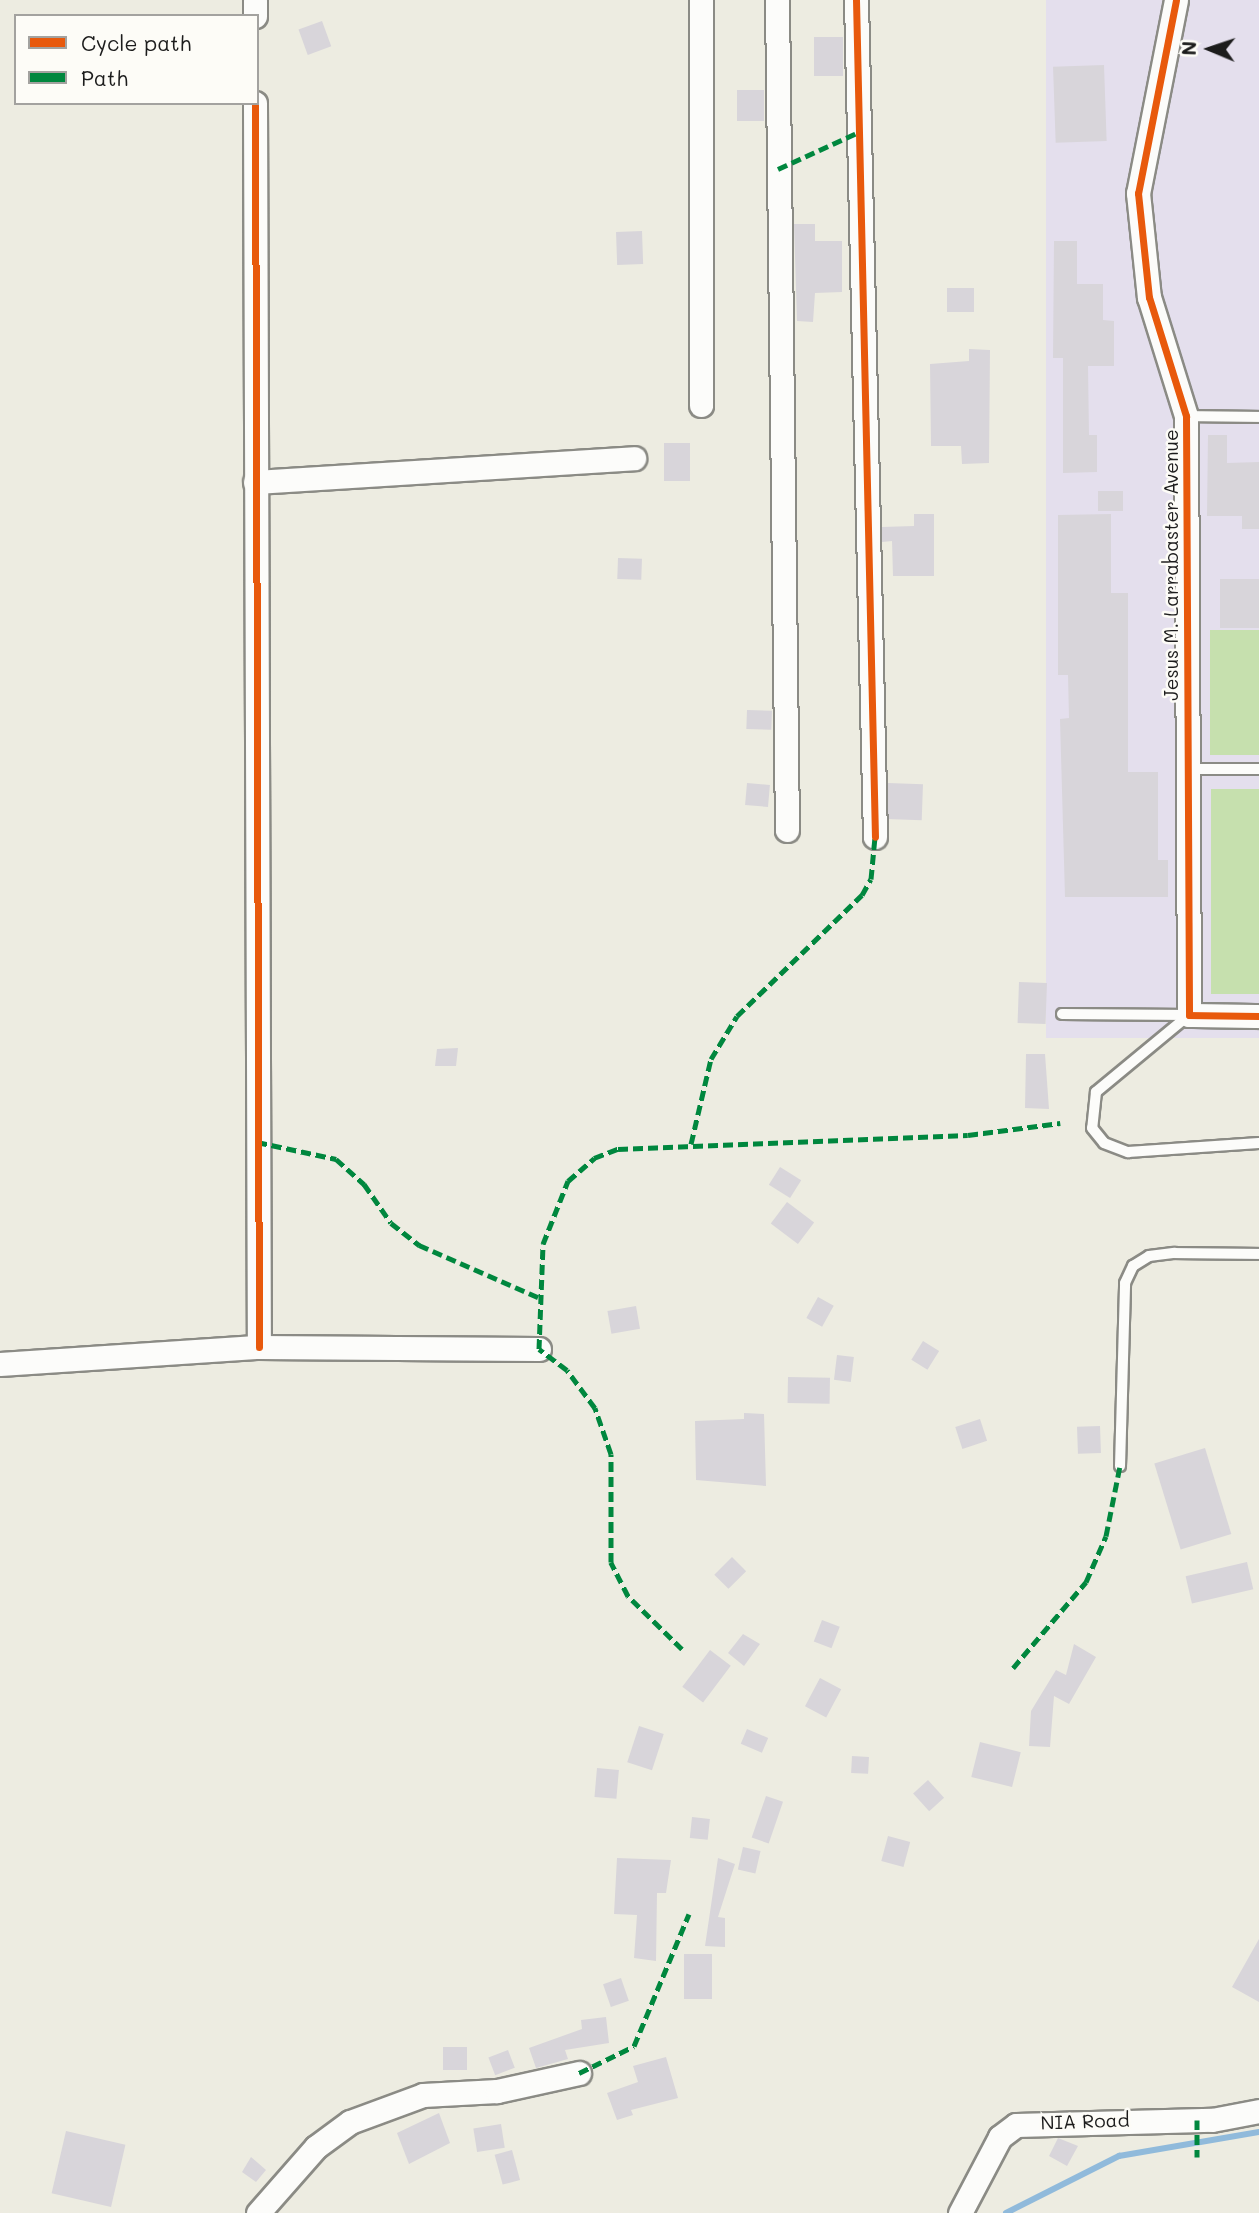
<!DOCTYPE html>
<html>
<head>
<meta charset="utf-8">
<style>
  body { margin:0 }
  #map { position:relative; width:1259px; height:2213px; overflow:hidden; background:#edece1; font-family:Mali,sans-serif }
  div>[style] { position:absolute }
  .built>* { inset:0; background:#e4dfed; transform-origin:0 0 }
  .green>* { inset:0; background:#c6e0ae; transform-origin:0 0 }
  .stream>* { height:6px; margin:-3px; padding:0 3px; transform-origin:3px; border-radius:3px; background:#90badb }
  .building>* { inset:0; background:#d8d5da; transform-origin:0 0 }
  .roads { filter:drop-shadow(2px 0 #8b8b85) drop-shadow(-2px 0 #8b8b85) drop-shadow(0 2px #8b8b85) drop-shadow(0 -2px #8b8b85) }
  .lane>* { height:10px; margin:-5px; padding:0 5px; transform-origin:5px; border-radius:5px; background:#fcfcfa }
  .street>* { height:23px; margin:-11.5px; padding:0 11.5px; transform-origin:11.5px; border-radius:11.5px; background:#fcfcfa }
  .quiet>* { height:5px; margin-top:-2.5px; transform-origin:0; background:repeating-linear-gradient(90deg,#00873e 0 10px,transparent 0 15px) }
  .cycleway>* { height:7px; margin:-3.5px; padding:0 3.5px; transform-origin:3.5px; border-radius:3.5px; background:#e8590c }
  span { translate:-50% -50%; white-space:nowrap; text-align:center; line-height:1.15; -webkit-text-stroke:5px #fdfcf7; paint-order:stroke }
  .street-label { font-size:19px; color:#1c1c1c }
  .legend { position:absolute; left:14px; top:14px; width:245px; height:91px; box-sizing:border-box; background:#fdfcf7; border:2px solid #a3a29f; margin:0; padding:9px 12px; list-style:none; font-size:21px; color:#1c1c1c }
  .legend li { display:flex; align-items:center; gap:14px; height:35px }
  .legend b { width:35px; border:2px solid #a3a29f }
  .north { position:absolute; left:1175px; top:14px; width:70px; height:70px; -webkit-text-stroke:5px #fdfcf7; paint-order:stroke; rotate:272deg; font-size:19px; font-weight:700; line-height:28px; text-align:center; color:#1c1c1c }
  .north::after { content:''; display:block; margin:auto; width:24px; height:32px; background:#1c1c1c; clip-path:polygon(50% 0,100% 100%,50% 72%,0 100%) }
</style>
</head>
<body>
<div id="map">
  <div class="built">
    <i style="left:1046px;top:0;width:213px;height:1038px"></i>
  </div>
  <div class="green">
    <i style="left:1259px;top:630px;width:125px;height:49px;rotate:90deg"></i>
    <i style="left:1211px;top:789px;width:48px;height:205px"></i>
  </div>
  <div class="stream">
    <i style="left:1006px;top:2213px;width:127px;rotate:-26.8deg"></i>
    <i style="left:1119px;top:2156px;width:142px;rotate:-9.7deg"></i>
  </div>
  <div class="building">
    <i style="left:322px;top:21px;width:27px;height:25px;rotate:70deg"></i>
    <i style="left:814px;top:37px;width:29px;height:39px"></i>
    <i style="left:1104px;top:65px;width:76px;height:51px;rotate:88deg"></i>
    <i style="left:764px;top:90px;width:31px;height:27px;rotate:90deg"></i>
    <i style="clip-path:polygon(794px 224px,815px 224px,815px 241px,842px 241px,842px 292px,815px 293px,813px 322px,797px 321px)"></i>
    <i style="left:642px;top:231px;width:33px;height:26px;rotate:88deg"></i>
    <i style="clip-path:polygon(1054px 241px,1077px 241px,1077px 284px,1103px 284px,1103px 320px,1114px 321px,1114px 366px,1088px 366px,1089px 435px,1097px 435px,1097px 472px,1063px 473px,1063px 358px,1053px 358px)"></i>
    <i style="left:974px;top:288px;width:24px;height:27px;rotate:90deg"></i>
    <i style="clip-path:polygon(969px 349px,990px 350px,989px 463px,962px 464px,961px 446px,931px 446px,930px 364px,969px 361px)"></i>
    <i style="clip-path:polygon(1208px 435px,1227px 435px,1227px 463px,1259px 462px,1259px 529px,1242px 529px,1242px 516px,1207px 516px)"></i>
    <i style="left:664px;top:443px;width:26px;height:38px"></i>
    <i style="left:1098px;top:491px;width:25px;height:20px"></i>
    <i style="clip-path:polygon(914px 514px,934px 514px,934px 576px,893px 576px,892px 541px,882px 542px,882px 527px,914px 526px)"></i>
    <i style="clip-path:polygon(1111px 514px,1111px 593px,1128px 593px,1128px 772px,1158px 772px,1158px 860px,1168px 860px,1168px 897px,1065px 897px,1060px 719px,1069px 718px,1068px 675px,1058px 675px,1058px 515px)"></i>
    <i style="left:618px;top:558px;width:24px;height:21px;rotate:2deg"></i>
    <i style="left:1220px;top:579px;width:39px;height:49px"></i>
    <i style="left:747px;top:710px;width:25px;height:19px;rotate:2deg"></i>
    <i style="left:747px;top:783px;width:23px;height:22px;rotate:5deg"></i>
    <i style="left:888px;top:783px;width:35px;height:36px;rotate:2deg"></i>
    <i style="left:1019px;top:982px;width:28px;height:41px;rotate:2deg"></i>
    <i style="clip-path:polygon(458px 1048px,456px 1066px,435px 1066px,437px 1049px)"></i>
    <i style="clip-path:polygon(1026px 1054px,1045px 1054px,1049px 1109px,1025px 1108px)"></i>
    <i style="left:780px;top:1167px;width:25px;height:21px;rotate:32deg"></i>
    <i style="left:787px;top:1202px;width:34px;height:27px;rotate:37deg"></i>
    <i style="left:818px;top:1297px;width:18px;height:24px;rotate:29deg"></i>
    <i style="left:636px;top:1306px;width:23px;height:29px;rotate:80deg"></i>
    <i style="left:923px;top:1341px;width:19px;height:22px;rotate:32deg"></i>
    <i style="left:837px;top:1355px;width:17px;height:25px;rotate:7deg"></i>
    <i style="left:788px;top:1377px;width:42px;height:26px;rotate:1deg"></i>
    <i style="clip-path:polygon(744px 1413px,764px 1414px,766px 1486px,696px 1480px,695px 1421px,744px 1419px)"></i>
    <i style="left:980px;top:1419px;width:23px;height:26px;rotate:72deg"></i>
    <i style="left:1100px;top:1426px;width:27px;height:23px;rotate:88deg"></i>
    <i style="left:1205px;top:1448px;width:90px;height:53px;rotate:73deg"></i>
    <i style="left:732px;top:1557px;width:20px;height:25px;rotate:45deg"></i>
    <i style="left:1247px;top:1562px;width:28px;height:63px;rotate:77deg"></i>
    <i style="left:822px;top:1620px;width:19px;height:23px;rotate:21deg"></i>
    <i style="clip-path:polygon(743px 1634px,760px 1644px,744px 1666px,728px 1653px)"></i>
    <i style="clip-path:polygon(1074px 1644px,1096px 1657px,1069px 1704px,1054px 1696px,1050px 1747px,1029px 1746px,1031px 1711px,1056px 1670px,1066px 1675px)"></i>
    <i style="left:710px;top:1650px;width:26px;height:46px;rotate:37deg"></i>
    <i style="left:820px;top:1678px;width:24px;height:32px;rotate:28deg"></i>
    <i style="left:639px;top:1726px;width:26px;height:38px;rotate:18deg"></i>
    <i style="left:747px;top:1729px;width:23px;height:16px;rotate:23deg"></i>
    <i style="left:980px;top:1742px;width:42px;height:36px;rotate:14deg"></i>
    <i style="left:852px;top:1756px;width:17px;height:17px;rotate:3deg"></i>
    <i style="left:597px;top:1768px;width:22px;height:29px;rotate:5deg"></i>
    <i style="left:928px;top:1780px;width:24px;height:20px;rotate:48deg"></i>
    <i style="left:766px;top:1796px;width:18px;height:44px;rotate:19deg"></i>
    <i style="left:692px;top:1817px;width:18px;height:21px;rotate:6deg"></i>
    <i style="left:888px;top:1836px;width:23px;height:26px;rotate:15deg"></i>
    <i style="left:743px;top:1847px;width:18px;height:23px;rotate:13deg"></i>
    <i style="clip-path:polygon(617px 1858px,671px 1860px,666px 1893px,657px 1893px,656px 1961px,634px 1958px,637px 1915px,614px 1914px)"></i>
    <i style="clip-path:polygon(718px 1858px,735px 1864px,718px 1917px,725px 1918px,725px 1947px,705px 1946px)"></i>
    <i style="clip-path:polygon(1259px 1939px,1259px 2002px,1232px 1987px)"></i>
    <i style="left:684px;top:1954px;width:28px;height:45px"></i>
    <i style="left:621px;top:1978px;width:24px;height:19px;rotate:71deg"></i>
    <i style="clip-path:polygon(606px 2017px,609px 2043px,565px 2050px,568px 2059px,536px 2068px,529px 2048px,582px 2029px,581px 2020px)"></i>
    <i style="left:443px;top:2047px;width:24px;height:23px"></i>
    <i style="left:508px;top:2050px;width:19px;height:21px;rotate:69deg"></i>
    <i style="clip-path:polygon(666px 2057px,678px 2098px,631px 2110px,633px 2115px,617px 2120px,607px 2093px,638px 2082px,633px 2066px)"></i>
    <i style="clip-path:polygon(439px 2113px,450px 2143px,409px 2164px,397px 2133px)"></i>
    <i style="left:501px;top:2124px;width:24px;height:28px;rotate:81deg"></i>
    <i style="left:66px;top:2131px;width:61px;height:64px;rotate:13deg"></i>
    <i style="clip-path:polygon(1058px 2138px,1078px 2146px,1067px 2166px,1049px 2156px)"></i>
    <i style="left:512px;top:2150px;width:31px;height:18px;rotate:75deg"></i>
    <i style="clip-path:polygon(251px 2157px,266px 2170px,256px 2182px,242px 2172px)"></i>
  </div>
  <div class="roads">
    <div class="lane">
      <i style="left:1186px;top:416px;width:73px;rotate:0.8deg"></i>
      <i style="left:1188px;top:769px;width:71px"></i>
      <i style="left:1062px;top:1014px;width:127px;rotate:0.5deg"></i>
      <i style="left:1189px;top:1015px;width:121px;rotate:140.4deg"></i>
      <i style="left:1096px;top:1092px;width:36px;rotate:96deg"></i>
      <i style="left:1092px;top:1128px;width:19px;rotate:51deg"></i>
      <i style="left:1104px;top:1143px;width:26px;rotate:21deg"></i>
      <i style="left:1128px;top:1152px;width:131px;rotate:-3.9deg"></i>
      <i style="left:1120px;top:1466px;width:183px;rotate:-88.4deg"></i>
      <i style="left:1125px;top:1283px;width:19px;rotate:-65deg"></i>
      <i style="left:1133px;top:1266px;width:19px;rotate:-32deg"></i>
      <i style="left:1149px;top:1256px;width:26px;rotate:-7deg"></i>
      <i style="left:1175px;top:1253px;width:84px;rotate:0.7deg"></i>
    </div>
    <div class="street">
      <i style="left:255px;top:0;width:16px;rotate:90deg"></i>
      <i style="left:777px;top:0;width:830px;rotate:89.31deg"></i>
      <i style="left:856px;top:0;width:837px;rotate:88.7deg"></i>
      <i style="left:1176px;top:0;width:197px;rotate:101.1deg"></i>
      <i style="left:1138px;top:193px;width:105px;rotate:84deg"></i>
      <i style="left:1149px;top:297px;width:125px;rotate:72.7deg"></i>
      <i style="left:1186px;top:416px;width:599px;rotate:89.71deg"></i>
      <i style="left:1189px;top:1015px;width:70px;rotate:0.8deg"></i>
      <i style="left:255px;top:103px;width:1244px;rotate:89.82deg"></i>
      <i style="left:701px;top:405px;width:405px;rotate:-90deg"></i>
      <i style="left:255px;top:482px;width:380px;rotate:-3.6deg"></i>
      <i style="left:0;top:1364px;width:260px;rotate:-3.8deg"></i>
      <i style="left:259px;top:1347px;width:280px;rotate:0.4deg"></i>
      <i style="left:258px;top:2213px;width:88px;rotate:-48.7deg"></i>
      <i style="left:316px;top:2147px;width:42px;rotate:-36.3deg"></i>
      <i style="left:350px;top:2122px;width:78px;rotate:-20.3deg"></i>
      <i style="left:423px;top:2095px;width:74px;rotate:-3.1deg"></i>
      <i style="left:497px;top:2091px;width:84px;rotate:-12.4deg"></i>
      <i style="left:960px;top:2213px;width:86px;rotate:-62.2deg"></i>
      <i style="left:1000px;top:2137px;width:20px;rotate:-37deg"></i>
      <i style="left:1016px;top:2125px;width:196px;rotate:-1.5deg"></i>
      <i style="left:1212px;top:2120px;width:48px;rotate:-10.8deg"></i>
    </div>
  </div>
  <div class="quiet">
    <i style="left:778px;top:169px;width:89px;rotate:-24.6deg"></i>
    <i style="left:257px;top:1142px;width:81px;rotate:12.1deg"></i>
    <i style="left:336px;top:1159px;width:38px;rotate:42deg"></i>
    <i style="left:364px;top:1184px;width:47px;rotate:55.3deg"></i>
    <i style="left:391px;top:1223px;width:36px;rotate:38deg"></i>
    <i style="left:419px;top:1245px;width:132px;rotate:23.7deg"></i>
    <i style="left:691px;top:1144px;width:87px;rotate:-76.8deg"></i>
    <i style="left:711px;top:1059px;width:50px;rotate:-58.8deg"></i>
    <i style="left:737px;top:1016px;width:174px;rotate:-44.1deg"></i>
    <i style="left:862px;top:895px;width:18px;rotate:-61deg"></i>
    <i style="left:871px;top:879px;width:42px;rotate:-84.6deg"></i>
    <i style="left:682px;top:1649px;width:76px;rotate:-135.5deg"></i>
    <i style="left:628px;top:1596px;width:38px;rotate:-117deg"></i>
    <i style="left:611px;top:1562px;width:108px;rotate:-90deg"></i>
    <i style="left:611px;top:1454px;width:49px;rotate:-109.2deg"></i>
    <i style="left:595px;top:1408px;width:47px;rotate:-126.4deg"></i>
    <i style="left:567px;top:1370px;width:35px;rotate:-143deg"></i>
    <i style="left:539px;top:1349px;width:105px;rotate:-87.8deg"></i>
    <i style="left:543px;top:1244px;width:68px;rotate:-68.4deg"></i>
    <i style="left:568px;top:1181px;width:35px;rotate:-41deg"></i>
    <i style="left:594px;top:1158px;width:26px;rotate:-21deg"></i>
    <i style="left:618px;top:1149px;width:350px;rotate:-2.3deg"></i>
    <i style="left:968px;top:1135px;width:93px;rotate:-7.4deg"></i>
    <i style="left:1013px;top:1668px;width:113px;rotate:-49.7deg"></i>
    <i style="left:1086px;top:1582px;width:50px;rotate:-66.5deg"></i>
    <i style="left:1106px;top:1536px;width:71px;rotate:-78.7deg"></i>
    <i style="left:579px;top:2073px;width:61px;rotate:-26.1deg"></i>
    <i style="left:634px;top:2046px;width:143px;rotate:-67.4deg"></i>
    <i style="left:1197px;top:2120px;width:37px;rotate:90deg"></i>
  </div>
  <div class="cycleway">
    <i style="left:856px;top:0;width:837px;rotate:88.7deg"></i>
    <i style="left:1176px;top:0;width:197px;rotate:101.1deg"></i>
    <i style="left:1138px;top:193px;width:105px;rotate:84deg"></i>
    <i style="left:1149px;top:297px;width:125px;rotate:72.7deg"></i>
    <i style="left:1186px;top:416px;width:599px;rotate:89.71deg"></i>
    <i style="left:1189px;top:1015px;width:70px;rotate:0.8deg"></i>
    <i style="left:255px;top:103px;width:1244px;rotate:89.82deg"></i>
  </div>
  <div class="street-label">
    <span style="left:1171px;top:565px;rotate:-90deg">Jesus M. Larrabaster Avenue</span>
    <span style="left:1085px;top:2121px;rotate:-2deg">NIA Road</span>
  </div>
  <ul class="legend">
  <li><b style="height:9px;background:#e8590c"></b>Cycle path</li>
  <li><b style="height:9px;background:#00873e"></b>Path</li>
  </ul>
  <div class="north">N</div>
</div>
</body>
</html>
